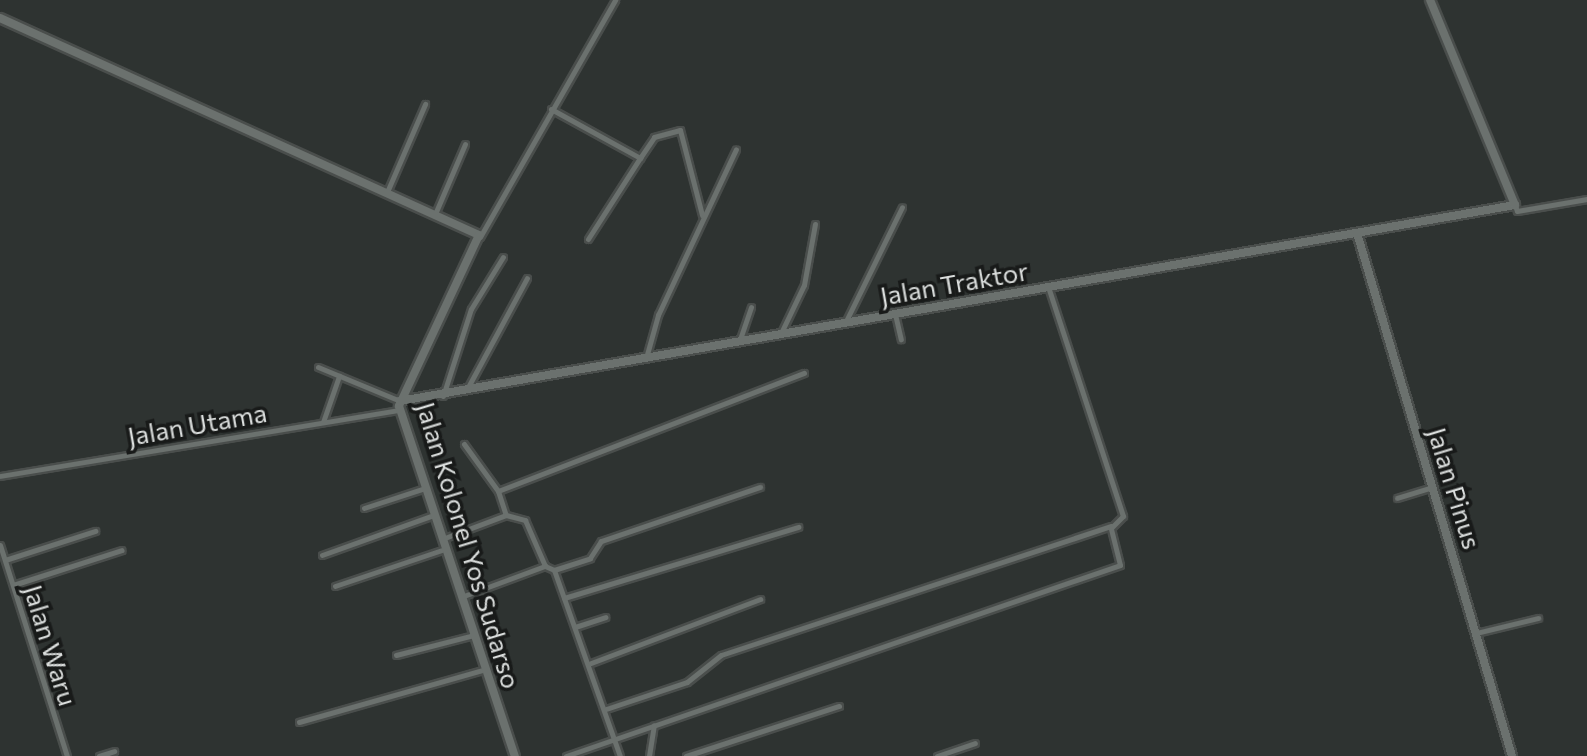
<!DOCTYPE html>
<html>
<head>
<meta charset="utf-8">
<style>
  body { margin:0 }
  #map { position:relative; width:1587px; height:756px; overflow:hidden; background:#2e3331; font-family:Commissioner,sans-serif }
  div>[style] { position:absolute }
  .roads { filter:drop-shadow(2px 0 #4a4e4c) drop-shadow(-2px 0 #4a4e4c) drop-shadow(0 2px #4a4e4c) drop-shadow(0 -2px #4a4e4c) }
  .street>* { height:5px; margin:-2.5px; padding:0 2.5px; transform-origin:2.5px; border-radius:2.5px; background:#6b716e }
  .secondary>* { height:8px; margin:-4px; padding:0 4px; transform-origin:4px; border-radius:4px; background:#6b716e }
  span { translate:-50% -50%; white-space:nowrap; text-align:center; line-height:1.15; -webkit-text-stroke:7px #181a19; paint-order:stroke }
  .street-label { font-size:26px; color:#dbdedd }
</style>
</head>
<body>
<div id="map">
  <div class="roads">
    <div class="street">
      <i style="left:551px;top:109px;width:102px;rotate:28.8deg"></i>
      <i style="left:640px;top:158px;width:25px;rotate:-56deg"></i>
      <i style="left:654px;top:137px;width:27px;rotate:-15deg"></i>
      <i style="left:680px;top:130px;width:88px;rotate:75.5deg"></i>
      <i style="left:387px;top:192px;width:96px;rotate:-66.6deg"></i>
      <i style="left:1515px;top:205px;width:6px;rotate:72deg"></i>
      <i style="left:1517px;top:211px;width:71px;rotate:-9.7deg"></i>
      <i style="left:435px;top:214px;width:76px;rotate:-66.8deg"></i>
      <i style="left:480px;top:237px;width:273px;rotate:-60.3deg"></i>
      <i style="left:588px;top:239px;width:96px;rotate:-57.3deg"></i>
      <i style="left:895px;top:314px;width:26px;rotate:77deg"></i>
      <i style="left:845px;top:323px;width:129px;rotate:-63.8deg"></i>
      <i style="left:780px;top:335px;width:55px;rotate:-64.4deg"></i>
      <i style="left:804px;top:285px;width:62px;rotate:-79.8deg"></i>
      <i style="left:739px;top:342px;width:37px;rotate:-71deg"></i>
      <i style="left:646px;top:358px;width:45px;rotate:-74.4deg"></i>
      <i style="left:658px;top:315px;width:183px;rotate:-64.8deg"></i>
      <i style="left:318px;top:367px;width:89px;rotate:22.5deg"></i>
      <i style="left:467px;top:389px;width:126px;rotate:-61.6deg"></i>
      <i style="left:443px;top:396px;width:91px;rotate:-72.2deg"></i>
      <i style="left:471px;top:309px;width:61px;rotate:-58.4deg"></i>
      <i style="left:323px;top:422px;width:49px;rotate:-70.8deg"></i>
      <i style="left:464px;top:444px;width:58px;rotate:54.1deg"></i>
      <i style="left:498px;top:491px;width:25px;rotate:72deg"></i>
      <i style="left:0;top:476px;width:404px;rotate:-9.4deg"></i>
      <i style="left:498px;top:491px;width:328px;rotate:-21.1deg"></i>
      <i style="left:1397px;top:498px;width:37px;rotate:-17deg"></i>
      <i style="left:364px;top:508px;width:64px;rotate:-18.2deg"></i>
      <i style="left:442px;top:539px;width:68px;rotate:-20.6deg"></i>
      <i style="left:506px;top:515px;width:20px;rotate:15deg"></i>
      <i style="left:525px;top:520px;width:50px;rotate:66.5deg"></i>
      <i style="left:545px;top:566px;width:10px;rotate:24deg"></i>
      <i style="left:554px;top:570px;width:197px;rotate:70.5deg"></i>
      <i style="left:0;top:545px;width:221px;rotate:72.4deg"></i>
      <i style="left:322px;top:555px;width:119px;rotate:-19.7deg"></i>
      <i style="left:5px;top:560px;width:95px;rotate:-17.9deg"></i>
      <i style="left:554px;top:570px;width:38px;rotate:-18deg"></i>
      <i style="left:590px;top:558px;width:20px;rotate:-57deg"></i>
      <i style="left:601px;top:541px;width:168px;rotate:-18.8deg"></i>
      <i style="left:13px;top:585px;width:114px;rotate:-17.8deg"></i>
      <i style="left:335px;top:586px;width:116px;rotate:-18.6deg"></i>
      <i style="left:461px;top:597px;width:90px;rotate:-20.3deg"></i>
      <i style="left:564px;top:598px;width:245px;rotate:-16.9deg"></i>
      <i style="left:575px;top:627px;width:32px;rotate:-18deg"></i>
      <i style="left:1476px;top:633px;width:64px;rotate:-13.6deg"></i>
      <i style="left:396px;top:655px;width:81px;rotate:-14.4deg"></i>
      <i style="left:591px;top:663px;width:181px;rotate:-20.7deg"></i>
      <i style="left:606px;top:709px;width:85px;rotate:-18.4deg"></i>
      <i style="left:687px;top:682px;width:43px;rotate:-38.5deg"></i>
      <i style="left:721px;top:655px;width:411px;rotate:-18.3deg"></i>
      <i style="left:299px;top:722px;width:194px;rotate:-15.8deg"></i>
      <i style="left:99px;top:756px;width:16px;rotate:-18deg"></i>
      <i style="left:566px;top:756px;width:586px;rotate:-19.02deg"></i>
      <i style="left:1120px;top:565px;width:38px;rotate:-104deg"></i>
      <i style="left:1111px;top:528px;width:17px;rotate:-45deg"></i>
      <i style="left:1123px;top:516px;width:241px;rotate:-108.1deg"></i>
      <i style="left:649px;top:756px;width:31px;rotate:-81deg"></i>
      <i style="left:686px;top:756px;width:161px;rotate:-18.1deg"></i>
      <i style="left:937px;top:756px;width:40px;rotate:-18.9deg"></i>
    </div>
    <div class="secondary">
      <i style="left:0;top:18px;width:526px;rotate:24.37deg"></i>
      <i style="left:479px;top:235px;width:189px;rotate:115.1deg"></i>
      <i style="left:399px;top:406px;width:369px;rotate:71.7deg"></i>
      <i style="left:1357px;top:233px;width:545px;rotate:73.49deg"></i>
      <i style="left:400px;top:401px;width:1132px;rotate:-9.97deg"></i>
      <i style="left:1515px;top:205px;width:222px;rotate:-112.5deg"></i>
    </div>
  </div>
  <div class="street-label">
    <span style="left:954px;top:283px;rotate:-10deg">Jalan Traktor</span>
    <span style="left:197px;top:424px;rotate:-10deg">Jalan Utama</span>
    <span style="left:1455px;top:488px;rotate:73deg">Jalan Pinus</span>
    <span style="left:469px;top:545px;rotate:73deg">Jalan Kolonel Yos Sudarso</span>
    <span style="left:51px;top:645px;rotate:73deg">Jalan Waru</span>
  </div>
</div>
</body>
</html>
